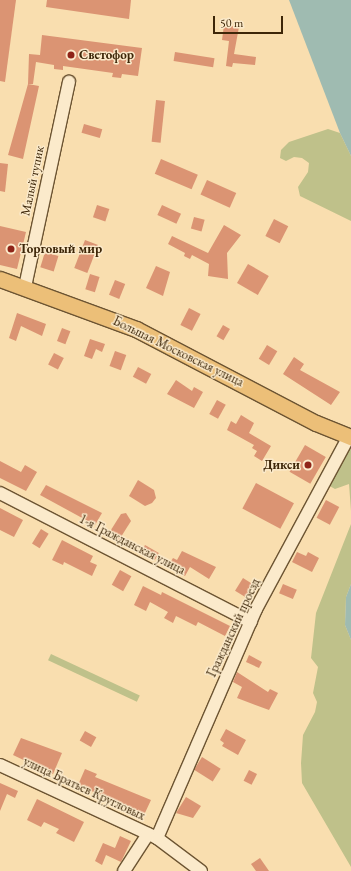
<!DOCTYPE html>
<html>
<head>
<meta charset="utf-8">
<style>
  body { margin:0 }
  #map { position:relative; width:351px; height:871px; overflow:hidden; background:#f9deaf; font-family:"EB Garamond",serif }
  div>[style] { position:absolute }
  .green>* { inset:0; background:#bfc18a; transform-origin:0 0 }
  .water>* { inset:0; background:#9fbbb1 }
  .building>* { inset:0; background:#db9473; transform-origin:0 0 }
  .roads { filter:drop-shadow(1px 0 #6c5432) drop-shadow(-1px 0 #6c5432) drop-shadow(0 1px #6c5432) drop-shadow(0 -1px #6c5432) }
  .minor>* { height:12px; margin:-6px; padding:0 6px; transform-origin:6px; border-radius:6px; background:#fbeacb }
  .major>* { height:15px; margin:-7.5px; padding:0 7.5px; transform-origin:7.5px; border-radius:7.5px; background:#ecbf78 }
  .dots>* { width:11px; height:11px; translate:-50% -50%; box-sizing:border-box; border:2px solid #fbeacb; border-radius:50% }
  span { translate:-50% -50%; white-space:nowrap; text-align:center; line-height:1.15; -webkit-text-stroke:3px #fbeacb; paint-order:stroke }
  .poi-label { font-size:13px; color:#3d2608; font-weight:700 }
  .left { translate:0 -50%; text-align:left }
  .right { translate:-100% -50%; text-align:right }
  .street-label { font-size:13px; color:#3d2608 }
  .scale { position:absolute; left:213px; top:16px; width:70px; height:18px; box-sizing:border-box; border:2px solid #3d2608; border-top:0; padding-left:5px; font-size:12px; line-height:14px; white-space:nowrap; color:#3d2608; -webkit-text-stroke:3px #fbeacb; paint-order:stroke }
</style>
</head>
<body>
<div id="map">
  <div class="green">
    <i style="clip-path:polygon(328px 129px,340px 133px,351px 156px,351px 221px,300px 196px,298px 187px,308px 172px,309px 163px,302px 158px,294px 157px,286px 161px,280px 158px,281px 150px,289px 142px)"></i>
    <i style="clip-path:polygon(351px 449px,351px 511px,349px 484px,335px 489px,326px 484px,345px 450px)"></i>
    <i style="clip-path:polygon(351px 524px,351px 584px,346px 597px,345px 625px,351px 640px,351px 867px,302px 783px,301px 763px,303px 735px,315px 712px,317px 702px,313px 693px,318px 667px,311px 658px,316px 613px)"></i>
    <i style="left:51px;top:654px;width:98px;height:7px;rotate:25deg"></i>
  </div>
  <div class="water">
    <i style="clip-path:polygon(289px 0,351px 0,351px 156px,340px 133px)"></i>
    <i style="clip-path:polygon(351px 584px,351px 640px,345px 625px,346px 597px)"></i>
  </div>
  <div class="building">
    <i style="clip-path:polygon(0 0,16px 0,5px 82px,0 81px)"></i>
    <i style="clip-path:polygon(47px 0,131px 0,129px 19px,46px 7px)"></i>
    <i style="clip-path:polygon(224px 25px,239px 27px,234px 54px,256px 57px,255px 65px,233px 63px,232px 67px,226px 66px,229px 41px,222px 40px)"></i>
    <i style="clip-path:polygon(42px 35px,142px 48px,138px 76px,122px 74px,121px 78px,112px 77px,113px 73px,63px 66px,63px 70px,54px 69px,54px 65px,36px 62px,33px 84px,28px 84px,39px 86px,23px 159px,8px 155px,28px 84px,29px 54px,40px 55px)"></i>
    <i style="left:175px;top:52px;width:40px;height:9px;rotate:9deg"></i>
    <i style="left:156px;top:100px;width:9px;height:42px;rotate:6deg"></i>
    <i style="left:84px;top:124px;width:19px;height:9px;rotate:16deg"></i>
    <i style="left:161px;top:159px;width:40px;height:16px;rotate:23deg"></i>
    <i style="clip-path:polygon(0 163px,8px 164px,5px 192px,0 191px)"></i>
    <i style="left:207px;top:180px;width:32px;height:16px;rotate:24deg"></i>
    <i style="left:97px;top:205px;width:13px;height:13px;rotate:18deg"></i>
    <i style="left:162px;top:205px;width:21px;height:11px;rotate:25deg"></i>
    <i style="left:194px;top:217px;width:11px;height:12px;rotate:15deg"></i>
    <i style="left:274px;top:219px;width:16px;height:19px;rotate:27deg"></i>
    <i style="clip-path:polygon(224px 225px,241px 235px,227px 253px,228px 279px,208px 276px,209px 264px,192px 255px,190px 259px,184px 256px,185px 253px,168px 244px,172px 236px,208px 253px)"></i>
    <i style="clip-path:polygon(0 226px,26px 232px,17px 269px,0 265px)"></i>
    <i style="left:85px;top:240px;width:14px;height:30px;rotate:21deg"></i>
    <i style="left:45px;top:252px;width:14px;height:16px;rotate:17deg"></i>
    <i style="left:248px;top:264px;width:24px;height:22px;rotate:30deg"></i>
    <i style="clip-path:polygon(156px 266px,170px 272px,163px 296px,146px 288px)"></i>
    <i style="left:90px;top:274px;width:10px;height:16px;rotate:17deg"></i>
    <i style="left:115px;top:280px;width:11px;height:16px;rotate:22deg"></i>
    <i style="left:189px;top:308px;width:13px;height:19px;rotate:27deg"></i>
    <i style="clip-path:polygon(17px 313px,46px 324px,42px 336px,21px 326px,16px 341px,9px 338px)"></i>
    <i style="left:223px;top:325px;width:8px;height:13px;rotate:30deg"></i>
    <i style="left:62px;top:328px;width:9px;height:14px;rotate:21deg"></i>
    <i style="clip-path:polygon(90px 339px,105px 344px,102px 352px,96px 349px,92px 359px,84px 356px)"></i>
    <i style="left:267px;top:345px;width:12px;height:16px;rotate:31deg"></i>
    <i style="left:115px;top:351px;width:12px;height:16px;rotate:20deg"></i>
    <i style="left:54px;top:353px;width:11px;height:13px;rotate:27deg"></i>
    <i style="clip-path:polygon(294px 357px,304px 364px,300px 370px,340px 392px,331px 405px,283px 374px)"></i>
    <i style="left:138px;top:367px;width:15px;height:11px;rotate:28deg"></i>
    <i style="clip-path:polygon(176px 380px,192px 391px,194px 387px,203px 392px,194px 408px,167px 394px)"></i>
    <i style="left:217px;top:400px;width:10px;height:16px;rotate:29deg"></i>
    <i style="clip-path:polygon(241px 415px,254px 423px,249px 433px,271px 446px,262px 461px,254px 456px,257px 451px,252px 448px,254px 445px,227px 430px,231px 421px,236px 424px)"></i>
    <i style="left:305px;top:445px;width:24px;height:31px;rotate:30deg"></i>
    <i style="clip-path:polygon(0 461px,21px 472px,25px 465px,37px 472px,26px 491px,0 478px)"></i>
    <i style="clip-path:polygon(138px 480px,154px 490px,156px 498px,152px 503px,145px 506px,129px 496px)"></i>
    <i style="left:256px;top:483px;width:43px;height:29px;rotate:28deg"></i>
    <i style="clip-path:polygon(46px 485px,102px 513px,95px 525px,40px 495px)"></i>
    <i style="left:326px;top:500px;width:15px;height:20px;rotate:28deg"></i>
    <i style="clip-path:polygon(0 508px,23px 520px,14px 537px,0 530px)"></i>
    <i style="clip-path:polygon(126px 513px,131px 521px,119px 540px,109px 533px,121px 514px)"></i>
    <i style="left:41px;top:529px;width:9px;height:17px;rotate:32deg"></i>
    <i style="clip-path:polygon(62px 540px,93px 556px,90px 562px,97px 565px,92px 576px,64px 562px,63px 565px,52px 560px)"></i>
    <i style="left:145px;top:545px;width:16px;height:8px;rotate:30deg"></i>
    <i style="clip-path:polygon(182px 551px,216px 567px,209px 579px,190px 567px,185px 576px,168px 566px,173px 558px,177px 560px)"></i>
    <i style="clip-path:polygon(297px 552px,306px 556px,308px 552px,319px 558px,312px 572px,292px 562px)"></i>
    <i style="left:120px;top:570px;width:13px;height:17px;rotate:29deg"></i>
    <i style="left:243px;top:578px;width:13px;height:15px;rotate:32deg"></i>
    <i style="left:283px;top:584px;width:15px;height:10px;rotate:23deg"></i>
    <i style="clip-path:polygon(143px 586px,161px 595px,162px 592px,230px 626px,225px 636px,198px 622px,196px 626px,176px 616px,173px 623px,164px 618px,168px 612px,150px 602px,146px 611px,134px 605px)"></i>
    <i style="clip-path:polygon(249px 655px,262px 662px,259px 668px,246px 662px)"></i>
    <i style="clip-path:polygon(237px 672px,268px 692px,270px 689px,278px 693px,269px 710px,237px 698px,242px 687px,233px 682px)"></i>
    <i style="clip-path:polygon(226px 729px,246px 740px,238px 755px,222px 746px,224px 743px,220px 740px)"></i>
    <i style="left:85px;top:731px;width:13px;height:11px;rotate:29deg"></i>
    <i style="clip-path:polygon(21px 738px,62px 753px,53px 774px,13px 755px)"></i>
    <i style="left:202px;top:757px;width:22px;height:15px;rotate:32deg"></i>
    <i style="clip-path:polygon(85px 769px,97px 774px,95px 777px,151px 800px,144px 815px,78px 785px)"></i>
    <i style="left:249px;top:770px;width:9px;height:12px;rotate:27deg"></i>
    <i style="clip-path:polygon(0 783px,18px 791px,15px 798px,7px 794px,0 811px)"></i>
    <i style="clip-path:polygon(186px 797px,201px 806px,193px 818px,176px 813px)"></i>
    <i style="clip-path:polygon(37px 799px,84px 822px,74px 842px,56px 833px,59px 829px,44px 822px,41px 827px,27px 820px)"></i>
    <i style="clip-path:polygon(120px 836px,131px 841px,121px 862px,106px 855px,102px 865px,95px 861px,103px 843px,115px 848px)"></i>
    <i style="clip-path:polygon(260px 858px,269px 871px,256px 871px,251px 864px)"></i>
  </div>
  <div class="roads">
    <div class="minor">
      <i style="left:25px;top:287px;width:210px;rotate:-77.9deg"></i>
      <i style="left:0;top:493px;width:282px;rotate:27.2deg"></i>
      <i style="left:0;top:765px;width:173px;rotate:24.9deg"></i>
      <i style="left:157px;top:838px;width:55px;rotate:36.9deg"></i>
      <i style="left:157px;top:838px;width:249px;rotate:-66.6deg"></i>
      <i style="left:256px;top:609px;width:196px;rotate:-61.7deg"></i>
      <i style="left:124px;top:871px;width:44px;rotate:-57deg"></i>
    </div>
    <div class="major">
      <i style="left:0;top:279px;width:145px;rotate:20.2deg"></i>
      <i style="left:136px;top:329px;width:203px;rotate:27.6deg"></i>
      <i style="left:316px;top:423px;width:38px;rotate:22deg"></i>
    </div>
  </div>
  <div class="dots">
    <i style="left:71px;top:55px;background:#8f2418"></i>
    <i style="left:11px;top:249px;background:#8f2418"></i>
    <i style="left:308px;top:465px;background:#8f2418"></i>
  </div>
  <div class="poi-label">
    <span class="left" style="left:79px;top:55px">Светофор</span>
    <span class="left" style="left:19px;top:249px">Торговый мир</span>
    <span class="right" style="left:300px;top:465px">Дикси</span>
  </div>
  <div class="street-label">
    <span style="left:33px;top:181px;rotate:-78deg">Малый тупик</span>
    <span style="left:178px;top:352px;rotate:26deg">Большая Московская улица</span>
    <span style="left:132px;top:545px;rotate:27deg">1-я Гражданская улица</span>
    <span style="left:234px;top:628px;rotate:-65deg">Гражданский проезд</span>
    <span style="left:84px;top:789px;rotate:25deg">улица Братьев Кругловых</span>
  </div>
  <div class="scale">50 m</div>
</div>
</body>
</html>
